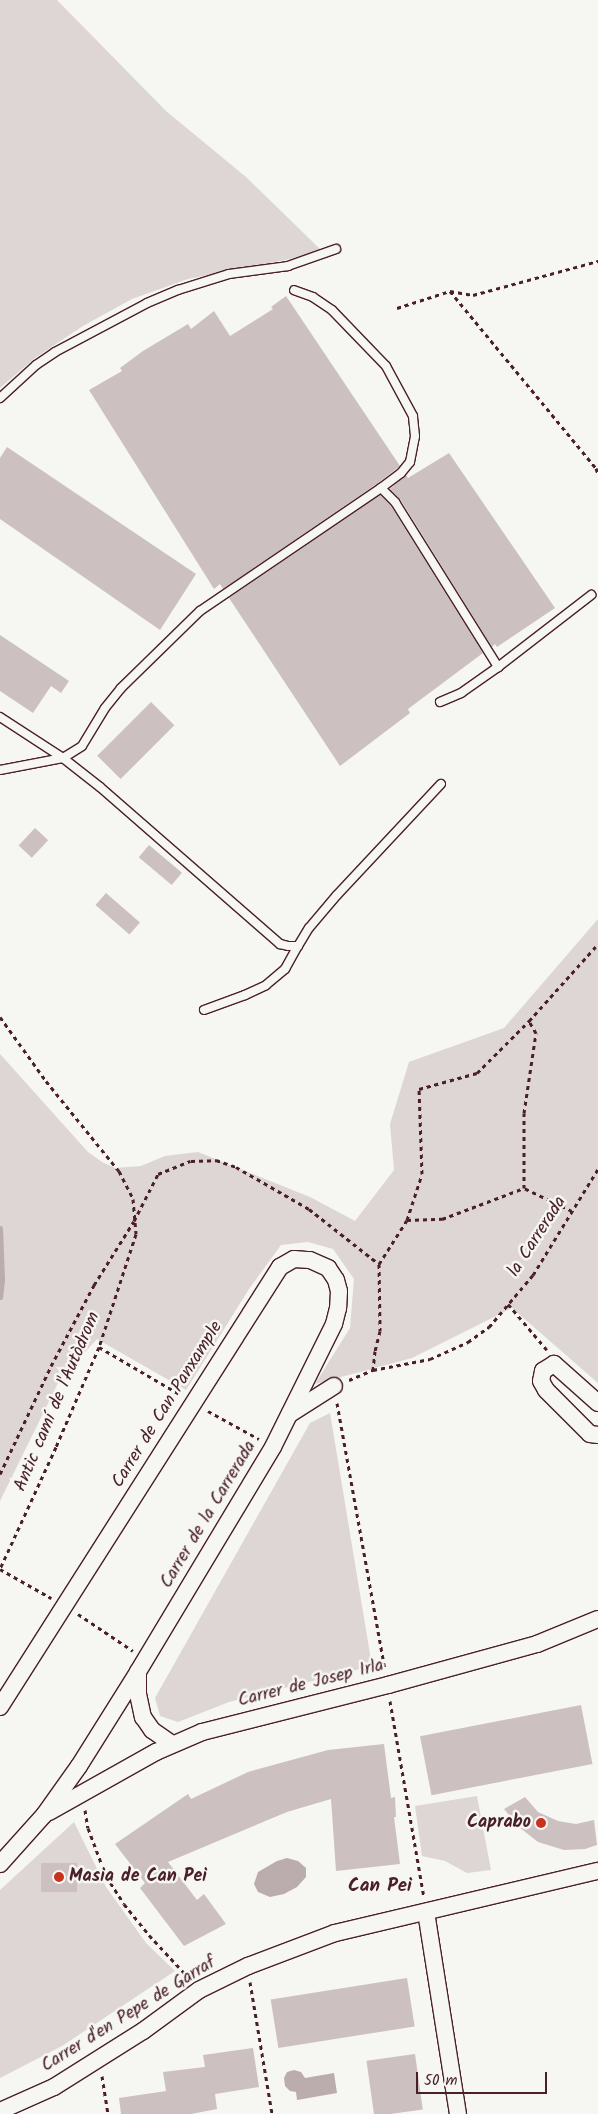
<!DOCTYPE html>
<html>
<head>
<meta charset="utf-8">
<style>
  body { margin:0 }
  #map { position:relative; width:598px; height:2114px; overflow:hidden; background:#f6f6f2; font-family:Kalam,sans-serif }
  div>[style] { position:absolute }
  .green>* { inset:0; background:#ddd6d5 }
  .water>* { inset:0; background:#bbadae }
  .stream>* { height:5px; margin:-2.5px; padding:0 2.5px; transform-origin:2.5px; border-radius:2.5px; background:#bbadae }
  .building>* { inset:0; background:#ccc1c0; transform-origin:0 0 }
  .path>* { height:3px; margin-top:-1.5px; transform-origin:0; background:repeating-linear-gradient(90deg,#4a1f2b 0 4px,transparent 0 8px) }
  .roads { filter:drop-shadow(1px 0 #4a1f2b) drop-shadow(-1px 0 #4a1f2b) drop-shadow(0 1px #4a1f2b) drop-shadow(0 -1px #4a1f2b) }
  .lane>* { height:8px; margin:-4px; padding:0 4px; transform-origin:4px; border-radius:4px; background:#f6f6f2 }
  .street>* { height:16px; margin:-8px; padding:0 8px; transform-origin:8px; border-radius:8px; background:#f6f6f2 }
  .dots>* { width:14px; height:14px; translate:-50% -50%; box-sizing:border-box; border:2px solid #f6f6f2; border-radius:50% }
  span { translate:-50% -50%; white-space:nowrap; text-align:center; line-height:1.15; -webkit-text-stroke:5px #f6f6f2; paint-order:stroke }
  .street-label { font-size:18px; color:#4a1f2b }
  .poi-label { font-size:18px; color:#4a1f2b; font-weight:700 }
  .right { translate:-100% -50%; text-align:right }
  .left { translate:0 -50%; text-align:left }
  .neighbourhood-label { font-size:19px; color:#4a1f2b; font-weight:700 }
  .scale { position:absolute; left:416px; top:2072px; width:131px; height:22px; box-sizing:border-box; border:2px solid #4a1f2b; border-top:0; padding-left:6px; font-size:15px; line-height:18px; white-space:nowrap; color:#4a1f2b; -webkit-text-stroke:4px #f6f6f2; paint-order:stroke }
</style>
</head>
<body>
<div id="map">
  <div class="green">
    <i style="clip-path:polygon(0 0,57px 0,166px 111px,246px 177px,321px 250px,290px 259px,188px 279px,132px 299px,83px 326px,35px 358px,0 388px)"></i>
    <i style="clip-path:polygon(598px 919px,598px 1383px,512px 1308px,412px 1358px,315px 1384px,350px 1328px,354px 1279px,333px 1249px,308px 1242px,281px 1245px,249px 1289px,186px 1390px,97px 1339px,60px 1379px,0 1501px,0 1054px,88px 1152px,102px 1162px,115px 1168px,141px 1166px,165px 1156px,198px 1152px,310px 1197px,355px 1221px,394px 1170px,390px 1124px,409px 1062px,504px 1028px)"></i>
    <i style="clip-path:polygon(330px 1413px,372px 1666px,229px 1702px,178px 1722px,160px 1716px,155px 1698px,310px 1423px)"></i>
    <i style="clip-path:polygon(477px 1796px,491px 1870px,467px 1873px,445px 1861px,422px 1856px,415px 1806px)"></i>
    <i style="clip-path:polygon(74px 1822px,106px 1887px,146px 1943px,175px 1971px,62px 2046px,0 2078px,0 1890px)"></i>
  </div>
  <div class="water">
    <i style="clip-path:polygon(287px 1858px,298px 1861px,306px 1868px,306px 1877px,297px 1887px,284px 1894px,270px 1897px,258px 1892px,254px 1884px,258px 1872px,277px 1861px)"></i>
    <i style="clip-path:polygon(294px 2070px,301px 2072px,305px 2078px,334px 2073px,337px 2093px,297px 2100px,296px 2092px,290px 2091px,285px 2086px,284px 2078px,287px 2072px)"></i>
  </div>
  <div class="stream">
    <i style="left:0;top:1228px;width:51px;rotate:87.8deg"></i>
    <i style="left:2px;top:1279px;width:18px;rotate:96deg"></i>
  </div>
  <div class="building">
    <i style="clip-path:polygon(286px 296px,400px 466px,378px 483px,223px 589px,220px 584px,214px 589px,89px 390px,122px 371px,120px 368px,143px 351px,188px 324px,191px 329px,214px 311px,230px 336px,273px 309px,271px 307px)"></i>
    <i style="clip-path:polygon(7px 447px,196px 574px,160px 630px,0 519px,0 458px)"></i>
    <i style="clip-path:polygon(449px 453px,555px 608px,497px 647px,495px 644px,492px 647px,400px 499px,390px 489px,406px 475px,408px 478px)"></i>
    <i style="clip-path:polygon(380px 495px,391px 506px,483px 653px,408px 709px,410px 713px,340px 766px,229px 598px)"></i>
    <i style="clip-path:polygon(0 635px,69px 681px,61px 693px,51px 686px,33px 713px,0 691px)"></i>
    <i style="left:151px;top:702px;width:33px;height:76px;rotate:45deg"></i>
    <i style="left:35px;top:828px;width:18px;height:24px;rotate:43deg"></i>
    <i style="left:149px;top:845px;width:43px;height:16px;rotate:40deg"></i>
    <i style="left:106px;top:893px;width:45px;height:16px;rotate:41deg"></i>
    <i style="left:581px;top:1705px;width:60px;height:164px;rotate:79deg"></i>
    <i style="clip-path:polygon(384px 1744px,391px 1798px,395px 1797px,396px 1817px,394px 1817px,400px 1864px,336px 1871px,331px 1799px,287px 1812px,168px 1862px,197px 1900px,204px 1894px,226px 1924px,184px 1946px,140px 1888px,145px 1883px,115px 1844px,188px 1794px,191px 1799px,248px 1772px,328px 1750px)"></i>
    <i style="clip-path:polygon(525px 1797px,538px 1812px,558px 1821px,576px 1824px,594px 1820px,597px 1845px,585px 1849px,564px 1850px,538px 1842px,519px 1827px,504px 1809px)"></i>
    <i style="left:41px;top:1863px;width:36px;height:29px"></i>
    <i style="left:407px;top:1978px;width:49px;height:138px;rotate:81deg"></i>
    <i style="clip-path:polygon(253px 2048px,259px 2087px,215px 2094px,217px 2109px,191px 2114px,121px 2114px,119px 2098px,166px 2091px,163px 2072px,205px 2067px,203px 2055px)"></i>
    <i style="left:415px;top:2054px;width:56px;height:49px;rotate:82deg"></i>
  </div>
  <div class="path">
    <i style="left:450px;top:291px;width:229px;rotate:50.5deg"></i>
    <i style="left:596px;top:468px;width:6px;rotate:72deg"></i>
    <i style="left:397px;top:308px;width:56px;rotate:-17.8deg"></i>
    <i style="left:450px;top:291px;width:23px;rotate:10deg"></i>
    <i style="left:473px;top:295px;width:130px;rotate:-15.2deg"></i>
    <i style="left:0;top:1017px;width:79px;rotate:54.3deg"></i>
    <i style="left:46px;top:1081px;width:116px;rotate:51deg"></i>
    <i style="left:119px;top:1171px;width:31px;rotate:63deg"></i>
    <i style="left:133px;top:1199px;width:35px;rotate:85deg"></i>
    <i style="left:136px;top:1234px;width:119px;rotate:108.1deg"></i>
    <i style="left:99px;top:1347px;width:109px;rotate:113.3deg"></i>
    <i style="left:56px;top:1447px;width:134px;rotate:114.7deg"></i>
    <i style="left:572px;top:1211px;width:53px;rotate:-154.4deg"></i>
    <i style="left:524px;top:1188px;width:75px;rotate:-90deg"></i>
    <i style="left:524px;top:1113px;width:81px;rotate:-81.5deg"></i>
    <i style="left:536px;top:1033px;width:14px;rotate:-120deg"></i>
    <i style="left:529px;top:1021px;width:103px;rotate:-48.1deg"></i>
    <i style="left:407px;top:1220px;width:48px;rotate:-71.9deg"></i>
    <i style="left:422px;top:1174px;width:85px;rotate:-92deg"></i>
    <i style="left:419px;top:1089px;width:60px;rotate:-15.4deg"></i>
    <i style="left:477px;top:1073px;width:74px;rotate:-45deg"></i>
    <i style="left:379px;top:1264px;width:52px;rotate:-57.5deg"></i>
    <i style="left:407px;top:1220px;width:35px;rotate:-2deg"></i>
    <i style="left:442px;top:1219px;width:88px;rotate:-20.7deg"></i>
    <i style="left:508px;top:1304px;width:60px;rotate:49.7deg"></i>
    <i style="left:99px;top:1347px;width:95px;rotate:30.3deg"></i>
    <i style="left:349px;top:1380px;width:26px;rotate:-23deg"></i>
    <i style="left:373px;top:1370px;width:58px;rotate:-10.9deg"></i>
    <i style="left:430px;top:1359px;width:42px;rotate:-24.1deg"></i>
    <i style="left:468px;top:1342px;width:26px;rotate:-36deg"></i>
    <i style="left:489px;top:1327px;width:68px;rotate:-49.8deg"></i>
    <i style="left:533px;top:1275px;width:124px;rotate:-58.5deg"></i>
    <i style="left:337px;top:1403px;width:271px;rotate:79.8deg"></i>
    <i style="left:208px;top:1411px;width:58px;rotate:28.8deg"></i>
    <i style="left:0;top:1474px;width:119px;rotate:-64.7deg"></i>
    <i style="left:51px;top:1366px;width:92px;rotate:-62deg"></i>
    <i style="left:94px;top:1285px;width:75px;rotate:-58deg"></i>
    <i style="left:134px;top:1221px;width:53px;rotate:-62.9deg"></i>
    <i style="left:158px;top:1174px;width:35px;rotate:-22deg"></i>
    <i style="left:191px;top:1161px;width:25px;rotate:-2deg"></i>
    <i style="left:216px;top:1160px;width:21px;rotate:19deg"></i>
    <i style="left:236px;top:1167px;width:84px;rotate:29.9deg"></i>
    <i style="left:309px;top:1209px;width:89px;rotate:38.2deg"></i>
    <i style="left:379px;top:1264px;width:67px;rotate:89.1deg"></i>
    <i style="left:380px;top:1331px;width:21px;rotate:104deg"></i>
    <i style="left:375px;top:1351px;width:19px;rotate:96deg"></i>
    <i style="left:0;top:1569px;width:59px;rotate:29.6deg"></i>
    <i style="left:78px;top:1614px;width:66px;rotate:33.9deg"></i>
    <i style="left:390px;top:1701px;width:199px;rotate:80.2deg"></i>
    <i style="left:85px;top:1810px;width:18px;rotate:81deg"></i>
    <i style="left:88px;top:1828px;width:51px;rotate:69.4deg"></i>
    <i style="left:106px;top:1876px;width:33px;rotate:57deg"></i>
    <i style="left:124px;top:1904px;width:40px;rotate:51deg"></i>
    <i style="left:149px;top:1935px;width:59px;rotate:47.1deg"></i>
    <i style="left:250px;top:1982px;width:134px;rotate:80.5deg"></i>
    <i style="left:102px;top:2076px;width:38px;rotate:81deg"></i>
  </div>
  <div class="roads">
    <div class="lane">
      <i style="left:0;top:398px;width:49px;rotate:-42.5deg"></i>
      <i style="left:36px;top:365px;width:23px;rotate:-34deg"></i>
      <i style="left:55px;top:352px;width:104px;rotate:-28deg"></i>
      <i style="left:147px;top:303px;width:34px;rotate:-23deg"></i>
      <i style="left:178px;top:290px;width:53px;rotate:-17.4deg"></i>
      <i style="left:229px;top:274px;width:60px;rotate:-7.7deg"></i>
      <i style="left:288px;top:266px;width:51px;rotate:-19.5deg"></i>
      <i style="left:381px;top:488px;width:20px;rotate:45deg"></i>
      <i style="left:395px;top:502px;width:195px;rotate:58deg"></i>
      <i style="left:498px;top:667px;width:118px;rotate:-37.7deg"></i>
      <i style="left:440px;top:702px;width:23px;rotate:-23deg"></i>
      <i style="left:461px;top:693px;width:45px;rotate:-35.1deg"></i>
      <i style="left:0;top:717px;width:75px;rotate:33.1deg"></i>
      <i style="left:63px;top:758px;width:47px;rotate:38.1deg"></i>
      <i style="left:100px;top:787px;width:239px;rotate:41.1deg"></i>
      <i style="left:280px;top:944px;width:9px;rotate:13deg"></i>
      <i style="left:289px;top:946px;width:9px"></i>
      <i style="left:298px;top:946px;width:21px;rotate:-59deg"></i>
      <i style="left:309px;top:928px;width:43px;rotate:-49.7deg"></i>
      <i style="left:337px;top:895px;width:152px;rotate:-46.9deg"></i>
      <i style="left:0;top:770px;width:64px;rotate:-10.8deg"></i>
      <i style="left:63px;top:758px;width:22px;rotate:-32deg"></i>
      <i style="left:82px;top:746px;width:44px;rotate:-58.8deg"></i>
      <i style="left:105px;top:708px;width:26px;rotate:-51deg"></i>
      <i style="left:121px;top:688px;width:110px;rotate:-44.3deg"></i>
      <i style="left:200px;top:611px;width:219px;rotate:-34.2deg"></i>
      <i style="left:381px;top:488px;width:25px;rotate:-37deg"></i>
      <i style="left:401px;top:473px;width:14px;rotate:-51deg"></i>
      <i style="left:410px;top:462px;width:26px;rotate:-79deg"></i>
      <i style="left:415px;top:436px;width:20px;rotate:-96deg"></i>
      <i style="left:413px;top:416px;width:57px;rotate:-118.4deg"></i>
      <i style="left:386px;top:366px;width:78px;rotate:-134deg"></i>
      <i style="left:332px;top:310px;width:23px;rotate:-146deg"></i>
      <i style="left:313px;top:297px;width:20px;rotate:-160deg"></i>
      <i style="left:204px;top:1010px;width:44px;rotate:-20.1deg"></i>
      <i style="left:245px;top:995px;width:23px;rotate:-25deg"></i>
      <i style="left:266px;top:985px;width:25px;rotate:-40deg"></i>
      <i style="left:285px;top:969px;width:26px;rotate:-61deg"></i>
    </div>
    <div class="street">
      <i style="left:598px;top:1403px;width:59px;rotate:-138.4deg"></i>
      <i style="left:554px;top:1364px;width:13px;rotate:148deg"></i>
      <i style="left:543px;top:1371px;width:10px;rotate:101deg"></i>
      <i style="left:541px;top:1381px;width:10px;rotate:61deg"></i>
      <i style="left:546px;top:1390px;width:62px;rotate:45deg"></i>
      <i style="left:590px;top:1434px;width:8px;rotate:7deg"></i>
      <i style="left:290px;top:1414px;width:52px;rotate:-32.5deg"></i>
      <i style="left:138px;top:1672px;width:22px;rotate:90deg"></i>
      <i style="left:138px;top:1694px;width:24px;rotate:78deg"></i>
      <i style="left:143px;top:1717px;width:16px;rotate:55deg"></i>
      <i style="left:152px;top:1730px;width:24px;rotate:35deg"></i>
      <i style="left:0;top:1707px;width:522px;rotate:-57.53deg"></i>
      <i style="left:280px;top:1267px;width:16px;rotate:-30deg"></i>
      <i style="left:294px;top:1259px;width:16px;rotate:4deg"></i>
      <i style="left:310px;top:1260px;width:20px;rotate:24deg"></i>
      <i style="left:328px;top:1268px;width:14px;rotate:56deg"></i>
      <i style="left:336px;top:1280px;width:11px;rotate:75deg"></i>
      <i style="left:339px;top:1291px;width:17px;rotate:93deg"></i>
      <i style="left:338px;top:1308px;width:16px;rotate:104deg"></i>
      <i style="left:334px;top:1324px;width:137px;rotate:116.4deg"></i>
      <i style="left:273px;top:1447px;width:262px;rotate:121deg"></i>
      <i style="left:138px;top:1672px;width:111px;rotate:122.1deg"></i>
      <i style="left:79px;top:1766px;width:60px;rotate:125.5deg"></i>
      <i style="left:44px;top:1815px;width:66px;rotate:131.9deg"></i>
      <i style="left:49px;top:1812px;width:123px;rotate:-29.3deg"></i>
      <i style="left:156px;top:1752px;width:50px;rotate:-23.5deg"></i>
      <i style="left:202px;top:1732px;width:192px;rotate:-14.2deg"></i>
      <i style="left:388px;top:1685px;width:155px;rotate:-15.4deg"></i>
      <i style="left:537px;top:1644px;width:66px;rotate:-22.3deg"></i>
      <i style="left:426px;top:1912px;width:205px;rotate:81deg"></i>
      <i style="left:0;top:2111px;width:59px;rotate:-24deg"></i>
      <i style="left:54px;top:2087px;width:105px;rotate:-32.2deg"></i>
      <i style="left:143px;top:2031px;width:69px;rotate:-36.2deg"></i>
      <i style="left:199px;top:1990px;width:55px;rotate:-26.1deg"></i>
      <i style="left:248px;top:1966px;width:93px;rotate:-20.8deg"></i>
      <i style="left:335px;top:1933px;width:270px;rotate:-13.3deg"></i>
    </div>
  </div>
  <div class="dots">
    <i style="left:541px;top:1823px;background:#c8321e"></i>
    <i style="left:59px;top:1877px;background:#c8321e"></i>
  </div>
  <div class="street-label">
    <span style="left:538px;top:1237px;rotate:-57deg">la Carrerada</span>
    <span style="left:58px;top:1402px;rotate:-67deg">Antic camí de l'Autòdrom</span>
    <span style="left:168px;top:1405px;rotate:-58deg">Carrer de Can Panxample</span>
    <span style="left:209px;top:1515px;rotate:-59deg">Carrer de la Carrerada</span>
    <span style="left:311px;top:1684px;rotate:-14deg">Carrer de Josep Irla</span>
    <span style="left:129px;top:2015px;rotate:-32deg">Carrer d'en Pepe de Garraf</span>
  </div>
  <div class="poi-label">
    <span class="right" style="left:531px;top:1823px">Caprabo</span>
    <span class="left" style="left:69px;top:1877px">Masia de Can Pei</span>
  </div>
  <div class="neighbourhood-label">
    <span style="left:380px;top:1887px">Can Pei</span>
  </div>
  <div class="scale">50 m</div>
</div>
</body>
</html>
